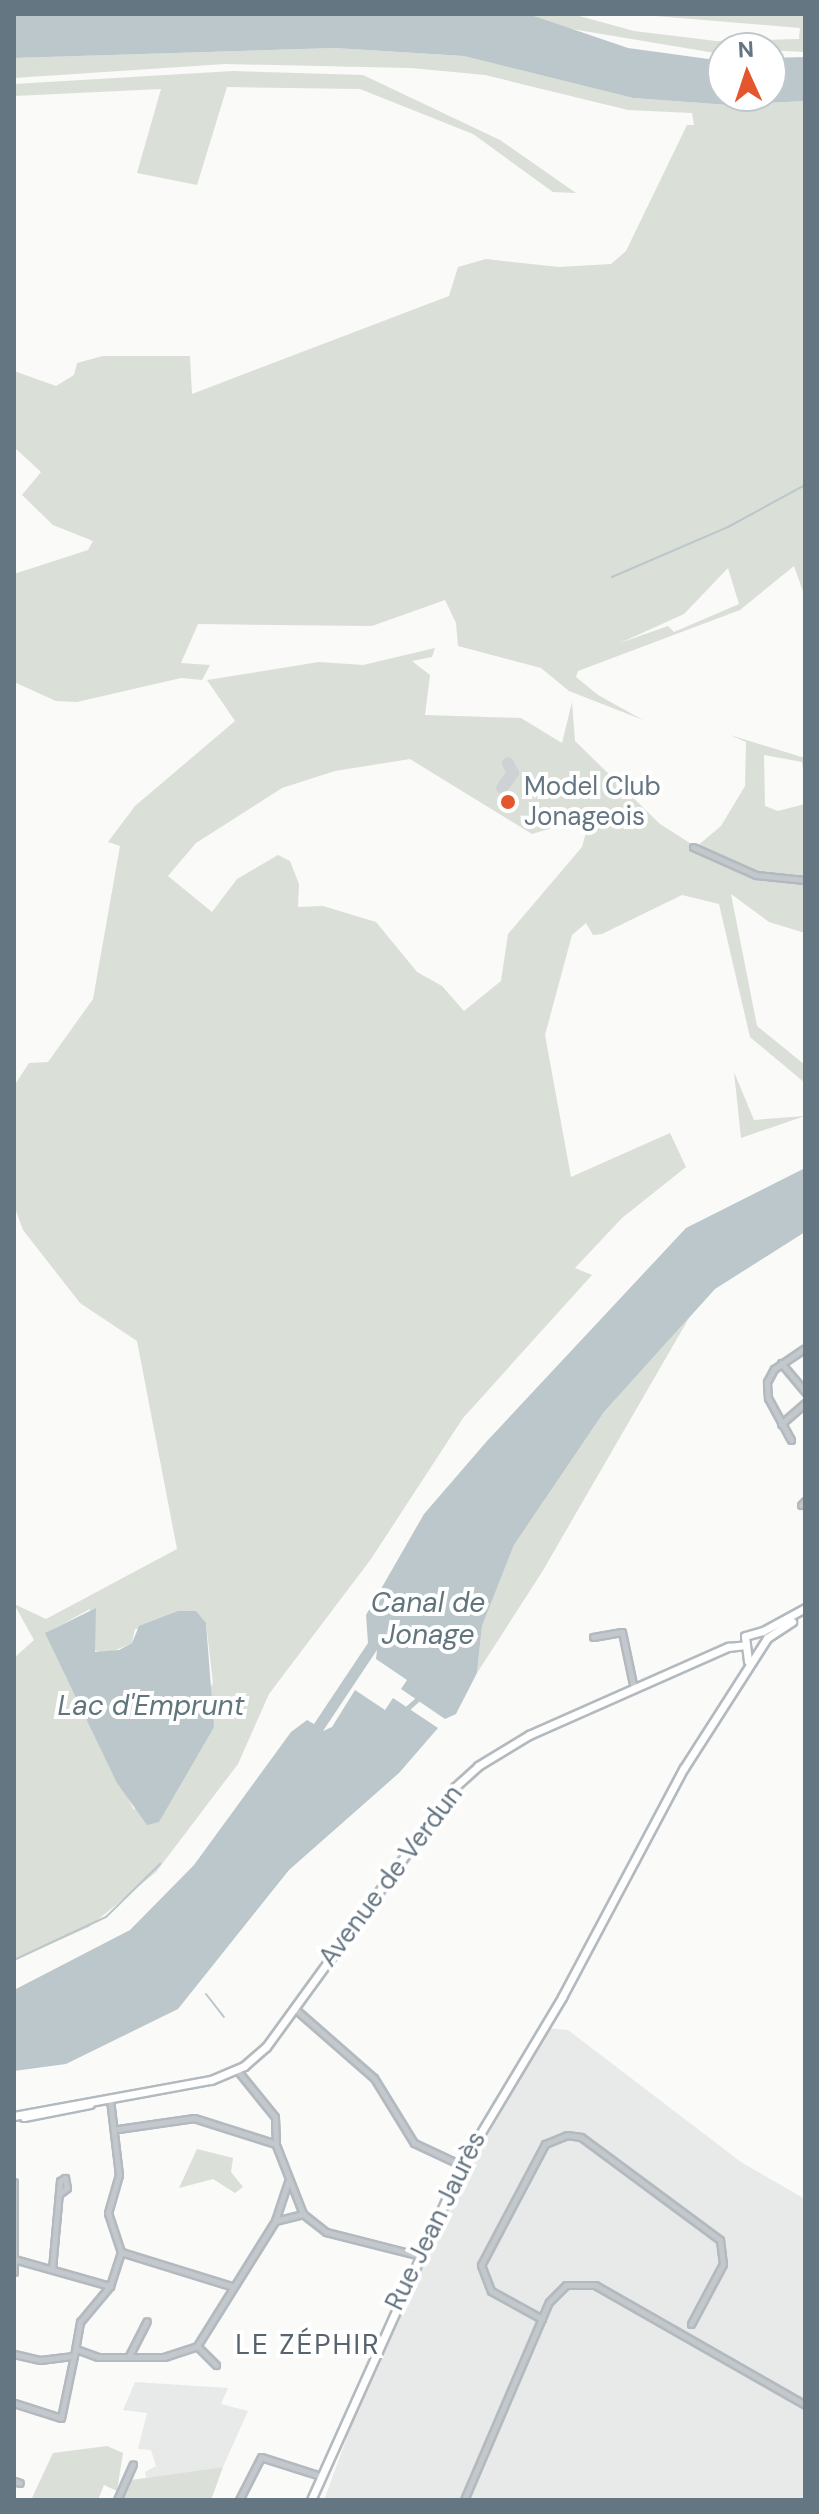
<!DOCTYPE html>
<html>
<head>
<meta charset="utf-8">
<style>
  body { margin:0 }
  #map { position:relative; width:819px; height:2514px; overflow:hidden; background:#fafaf8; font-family:"DM Sans",sans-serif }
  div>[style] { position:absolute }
  .built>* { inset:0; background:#e8e9e9 }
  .green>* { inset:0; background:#dadfd7 }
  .water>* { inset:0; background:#bbc7cb }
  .stream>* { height:2px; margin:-1px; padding:0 1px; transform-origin:1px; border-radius:1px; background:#bbc7cb }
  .canal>* { height:5px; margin:-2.5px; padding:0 2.5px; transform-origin:2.5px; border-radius:2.5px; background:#bbc7cb }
  .taxiway>* { height:12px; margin:-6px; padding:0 6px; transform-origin:6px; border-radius:6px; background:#ced2d4 }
  .roads { filter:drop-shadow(2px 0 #b3babf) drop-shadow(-2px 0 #b3babf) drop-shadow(0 2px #b3babf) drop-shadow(0 -2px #b3babf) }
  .street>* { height:5px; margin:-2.5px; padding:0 2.5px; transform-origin:2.5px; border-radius:2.5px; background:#c3c8cc }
  .secondary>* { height:7px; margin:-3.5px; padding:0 3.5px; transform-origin:3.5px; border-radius:3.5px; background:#fff }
  .dots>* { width:22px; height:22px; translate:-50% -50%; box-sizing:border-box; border:4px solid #fff; border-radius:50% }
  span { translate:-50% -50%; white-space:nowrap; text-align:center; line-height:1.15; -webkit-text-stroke:8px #fff; paint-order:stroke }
  .poi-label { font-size:26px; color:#657683 }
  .left { translate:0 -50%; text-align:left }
  .street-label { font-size:26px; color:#657683 }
  .water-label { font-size:28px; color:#60757c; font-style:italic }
  .neighbourhood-label { font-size:28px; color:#57646e; letter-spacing:2px }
  .frame { position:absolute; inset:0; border:16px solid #657683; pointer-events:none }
  .north { position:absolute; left:707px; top:32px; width:80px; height:80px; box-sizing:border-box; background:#fff; border:2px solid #c1c8cd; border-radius:50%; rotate:357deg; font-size:22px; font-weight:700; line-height:32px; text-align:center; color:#657683 }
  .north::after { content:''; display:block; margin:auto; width:28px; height:36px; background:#e4572e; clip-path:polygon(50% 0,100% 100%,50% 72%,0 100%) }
</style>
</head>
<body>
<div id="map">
  <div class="built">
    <i style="clip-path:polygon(547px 2028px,568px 2030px,741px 2162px,805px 2199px,805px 2500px,324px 2500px,378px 2353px,432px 2237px)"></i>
    <i style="clip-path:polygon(135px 2382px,228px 2388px,221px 2404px,248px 2411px,223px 2467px,146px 2478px,145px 2472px,156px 2466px,151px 2450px,138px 2449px,147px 2413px,123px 2410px)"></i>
  </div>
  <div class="green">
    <i style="clip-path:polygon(528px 14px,572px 14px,634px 31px,716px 41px,799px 39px,800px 28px,631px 14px,805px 14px,805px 52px,723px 48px,721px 54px,566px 28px)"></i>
    <i style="clip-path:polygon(evenodd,334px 48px,464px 56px,633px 98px,729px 105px,805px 101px,805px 597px,794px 566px,740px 610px,578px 671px,576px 677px,598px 695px,643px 720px,569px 691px,541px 668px,458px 646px,456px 623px,445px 600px,372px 626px,198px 624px,181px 663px,210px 665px,202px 680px,181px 678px,77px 702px,56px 701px,14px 682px,14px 574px,88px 550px,93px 541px,53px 525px,22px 495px,41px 472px,14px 447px,14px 371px,56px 386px,74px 375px,77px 363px,103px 356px,190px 356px,192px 394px,449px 296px,458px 267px,486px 259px,559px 267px,611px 264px,626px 251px,687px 125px,694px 125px,692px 113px,628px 110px,485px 75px,411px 68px,225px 64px,14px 78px,14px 58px,334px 48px,728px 568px,739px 604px,674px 632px,668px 626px,620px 643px,684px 614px,728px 568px)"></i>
    <i style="clip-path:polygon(233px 71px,363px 75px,500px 140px,576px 193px,553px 192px,473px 134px,360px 89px,227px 87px,197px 185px,137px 173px,161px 89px,14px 96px,14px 84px)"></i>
    <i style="clip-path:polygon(evenodd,435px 648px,432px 657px,412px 661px,430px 675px,425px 715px,521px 718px,562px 743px,572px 702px,575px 741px,660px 824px,696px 847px,721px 826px,745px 786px,746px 742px,730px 735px,805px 758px,805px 786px,802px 762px,764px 755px,765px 806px,778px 811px,805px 804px,805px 933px,769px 922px,731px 894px,757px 1026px,805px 1065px,805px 1083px,750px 1037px,719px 904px,682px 895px,602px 934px,593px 935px,586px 923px,572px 935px,545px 1035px,571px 1177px,670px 1133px,686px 1167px,622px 1218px,575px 1268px,592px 1275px,463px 1418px,371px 1559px,269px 1694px,238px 1764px,156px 1872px,89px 1927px,14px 1960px,14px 1658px,34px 1640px,14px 1604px,46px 1619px,177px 1549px,137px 1341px,80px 1303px,23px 1230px,14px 1205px,14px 1086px,29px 1063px,48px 1062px,93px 999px,120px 846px,108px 842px,135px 806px,235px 721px,207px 680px,319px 662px,363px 665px,435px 648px,410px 759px,532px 834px,590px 817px,582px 847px,508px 934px,501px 981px,464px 1011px,442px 986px,417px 972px,376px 922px,323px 906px,298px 907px,299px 884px,290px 861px,278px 855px,237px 879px,212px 912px,168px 876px,196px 843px,282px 788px,335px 771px,410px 759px,435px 648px,90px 1609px,92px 1650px,107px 1654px,132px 1643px,135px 1629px,206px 1623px,213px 1683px,134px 1810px,46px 1633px,90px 1609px)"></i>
    <i style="clip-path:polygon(734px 1072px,754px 1120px,805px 1116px,741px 1138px)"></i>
    <i style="clip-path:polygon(689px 1318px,542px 1572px,477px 1673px,482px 1626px,514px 1545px,604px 1412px)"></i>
    <i style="clip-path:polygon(197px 2149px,233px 2158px,231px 2172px,243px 2187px,235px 2193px,213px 2179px,179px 2188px)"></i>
    <i style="clip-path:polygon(107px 2446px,123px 2453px,117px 2491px,104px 2485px,98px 2500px,31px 2500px,53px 2453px)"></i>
    <i style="clip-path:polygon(223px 2467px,211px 2500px,122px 2500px,131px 2480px)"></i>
  </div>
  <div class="water">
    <i style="clip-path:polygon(14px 14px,528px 14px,628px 48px,723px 61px,723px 96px,771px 96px,771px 58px,805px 57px,805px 101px,729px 105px,633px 98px,464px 56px,334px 48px,14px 58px)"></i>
    <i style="clip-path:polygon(805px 1168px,805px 1232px,715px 1289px,604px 1412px,514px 1545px,482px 1626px,477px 1673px,456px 1714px,445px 1719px,401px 1689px,407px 1680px,376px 1659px,377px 1650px,323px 1731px,332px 1727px,355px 1690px,385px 1710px,393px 1698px,438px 1728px,399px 1773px,289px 1870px,178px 2009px,66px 2064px,14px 2071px,14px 1990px,130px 1930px,194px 1865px,291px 1732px,307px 1720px,314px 1724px,368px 1643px,366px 1615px,424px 1514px,487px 1441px,686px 1228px)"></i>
    <i style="clip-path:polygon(96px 1608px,95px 1652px,119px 1650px,132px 1643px,139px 1626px,178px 1611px,196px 1611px,206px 1623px,214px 1727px,159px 1822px,147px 1825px,117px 1783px,45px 1633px)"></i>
  </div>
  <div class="stream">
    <i style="left:612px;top:577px;width:126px;rotate:-23.3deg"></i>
    <i style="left:728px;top:527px;width:88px;rotate:-28.6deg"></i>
    <i style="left:14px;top:1960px;width:102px;rotate:-25.1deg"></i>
    <i style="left:106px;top:1917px;width:76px;rotate:-44.5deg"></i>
    <i style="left:206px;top:1994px;width:29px;rotate:52deg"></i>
  </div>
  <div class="canal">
    <i style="left:404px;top:1711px;width:21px;rotate:-41deg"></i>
  </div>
  <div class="taxiway">
    <i style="left:502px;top:788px;width:19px;rotate:-54deg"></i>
    <i style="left:513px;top:773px;width:11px;rotate:-117deg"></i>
  </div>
  <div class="roads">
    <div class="street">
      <i style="left:693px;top:847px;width:69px;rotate:24deg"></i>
      <i style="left:756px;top:875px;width:49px;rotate:5.8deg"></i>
      <i style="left:781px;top:1363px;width:38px;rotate:50deg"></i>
      <i style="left:781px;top:1424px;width:32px;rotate:-41deg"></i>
      <i style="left:791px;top:1440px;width:48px;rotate:-118.7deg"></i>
      <i style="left:768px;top:1398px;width:16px;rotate:-94deg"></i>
      <i style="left:767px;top:1382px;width:15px;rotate:-62deg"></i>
      <i style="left:774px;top:1369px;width:37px;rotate:-34deg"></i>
      <i style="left:801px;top:1505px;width:6px;rotate:-45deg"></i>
      <i style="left:593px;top:1637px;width:29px;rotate:-10deg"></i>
      <i style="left:622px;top:1632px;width:58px;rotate:78.1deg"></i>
      <i style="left:294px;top:2008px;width:106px;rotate:41.2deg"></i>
      <i style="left:374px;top:2078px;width:76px;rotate:58.4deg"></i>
      <i style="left:414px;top:2143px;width:56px;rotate:25.2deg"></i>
      <i style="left:237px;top:2070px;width:60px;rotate:51deg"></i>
      <i style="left:275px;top:2117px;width:28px;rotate:88deg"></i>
      <i style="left:276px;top:2145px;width:74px;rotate:68.6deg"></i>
      <i style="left:303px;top:2214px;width:29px;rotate:38deg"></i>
      <i style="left:326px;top:2232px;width:94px;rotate:14.2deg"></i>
      <i style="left:118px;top:2129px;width:77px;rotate:-8.2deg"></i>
      <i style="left:194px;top:2118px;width:86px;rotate:17.6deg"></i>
      <i style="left:14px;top:2182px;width:90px;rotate:90deg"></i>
      <i style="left:275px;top:2221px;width:29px;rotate:-14deg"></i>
      <i style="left:121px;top:2252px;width:115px;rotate:17.2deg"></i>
      <i style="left:14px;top:2259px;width:100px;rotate:15.7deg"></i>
      <i style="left:52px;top:2269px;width:88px;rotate:-84.8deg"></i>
      <i style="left:60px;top:2181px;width:6px;rotate:-31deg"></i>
      <i style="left:65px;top:2178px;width:10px;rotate:79deg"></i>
      <i style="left:67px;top:2188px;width:10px;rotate:143deg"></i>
      <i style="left:542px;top:2319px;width:58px;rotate:-151.2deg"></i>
      <i style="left:491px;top:2291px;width:28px;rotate:-111deg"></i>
      <i style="left:481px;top:2265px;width:137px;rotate:-62.1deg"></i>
      <i style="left:545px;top:2144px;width:24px;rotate:-22deg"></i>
      <i style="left:567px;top:2135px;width:14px;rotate:8deg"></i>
      <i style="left:581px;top:2137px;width:173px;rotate:36.5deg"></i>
      <i style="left:720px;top:2240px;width:24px;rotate:83deg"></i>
      <i style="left:723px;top:2264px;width:68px;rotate:118.1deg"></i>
      <i style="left:197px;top:2346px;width:27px;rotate:45deg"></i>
      <i style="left:76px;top:2349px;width:23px;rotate:20deg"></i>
      <i style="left:98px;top:2357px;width:66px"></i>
      <i style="left:164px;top:2357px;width:35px;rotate:-18deg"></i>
      <i style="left:197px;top:2346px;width:147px;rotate:-58deg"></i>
      <i style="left:275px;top:2221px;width:41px;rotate:-71.6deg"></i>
      <i style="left:14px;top:2354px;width:27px;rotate:13deg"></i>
      <i style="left:40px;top:2360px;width:34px;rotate:-7deg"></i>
      <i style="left:74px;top:2356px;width:35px;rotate:-80deg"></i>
      <i style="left:80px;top:2322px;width:47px;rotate:-50.2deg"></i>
      <i style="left:110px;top:2286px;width:36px;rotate:-72deg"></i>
      <i style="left:121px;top:2252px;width:41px;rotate:-108.4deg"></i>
      <i style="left:108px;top:2213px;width:40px;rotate:-74deg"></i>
      <i style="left:119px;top:2175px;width:77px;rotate:-96.8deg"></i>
      <i style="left:129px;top:2356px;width:39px;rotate:-63deg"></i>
      <i style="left:14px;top:2403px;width:49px;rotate:17.7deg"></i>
      <i style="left:61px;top:2418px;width:63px;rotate:-78.2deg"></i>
      <i style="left:14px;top:2481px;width:6px;rotate:18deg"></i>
      <i style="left:117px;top:2500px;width:39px;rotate:-66deg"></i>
      <i style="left:239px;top:2500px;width:48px;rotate:-62.9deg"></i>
      <i style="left:261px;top:2457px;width:63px;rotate:17.6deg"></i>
      <i style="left:464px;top:2500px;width:215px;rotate:-66.8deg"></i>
      <i style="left:549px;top:2302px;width:24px;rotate:-45deg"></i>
      <i style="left:566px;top:2285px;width:29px"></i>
      <i style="left:595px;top:2285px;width:242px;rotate:29.7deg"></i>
    </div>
    <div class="secondary">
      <i style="left:763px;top:1631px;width:48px;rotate:-28.7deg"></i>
      <i style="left:767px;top:1638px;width:30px;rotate:-33deg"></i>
      <i style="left:748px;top:1661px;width:25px;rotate:-97deg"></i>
      <i style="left:745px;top:1636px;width:19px;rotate:-16deg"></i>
      <i style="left:14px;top:2116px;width:200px;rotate:-10.4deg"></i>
      <i style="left:211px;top:2080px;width:36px;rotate:-23deg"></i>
      <i style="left:244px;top:2066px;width:29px;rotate:-41deg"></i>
      <i style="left:266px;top:2047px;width:321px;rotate:-54deg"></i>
      <i style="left:455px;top:1787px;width:31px;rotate:-42deg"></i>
      <i style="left:478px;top:1766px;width:60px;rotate:-31.3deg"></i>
      <i style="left:529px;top:1735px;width:218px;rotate:-23.9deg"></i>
      <i style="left:728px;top:1647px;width:18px;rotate:-6deg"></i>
      <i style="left:24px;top:2117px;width:67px;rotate:-11.1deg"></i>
      <i style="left:311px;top:2500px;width:366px;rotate:-65.8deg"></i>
      <i style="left:461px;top:2166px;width:197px;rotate:-59.1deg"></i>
      <i style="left:562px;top:1997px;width:259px;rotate:-62deg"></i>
      <i style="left:684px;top:1768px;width:154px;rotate:-57.4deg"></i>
    </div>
  </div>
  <div class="dots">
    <i style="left:508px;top:802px;background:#e4572e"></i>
  </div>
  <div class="poi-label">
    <span class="left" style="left:524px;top:802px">Model Club<br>Jonageois</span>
  </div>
  <div class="street-label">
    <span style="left:391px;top:1876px;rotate:-53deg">Avenue de Verdun</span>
    <span style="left:436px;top:2221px;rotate:-64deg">Rue Jean Jaurès</span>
  </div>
  <div class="water-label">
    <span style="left:428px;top:1619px">Canal de<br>Jonage</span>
    <span style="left:151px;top:1706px">Lac d'Emprunt</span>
  </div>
  <div class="neighbourhood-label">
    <span style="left:308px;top:2345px">LE ZÉPHIR</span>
  </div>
  <div class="frame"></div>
  <div class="north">N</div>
</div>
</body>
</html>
